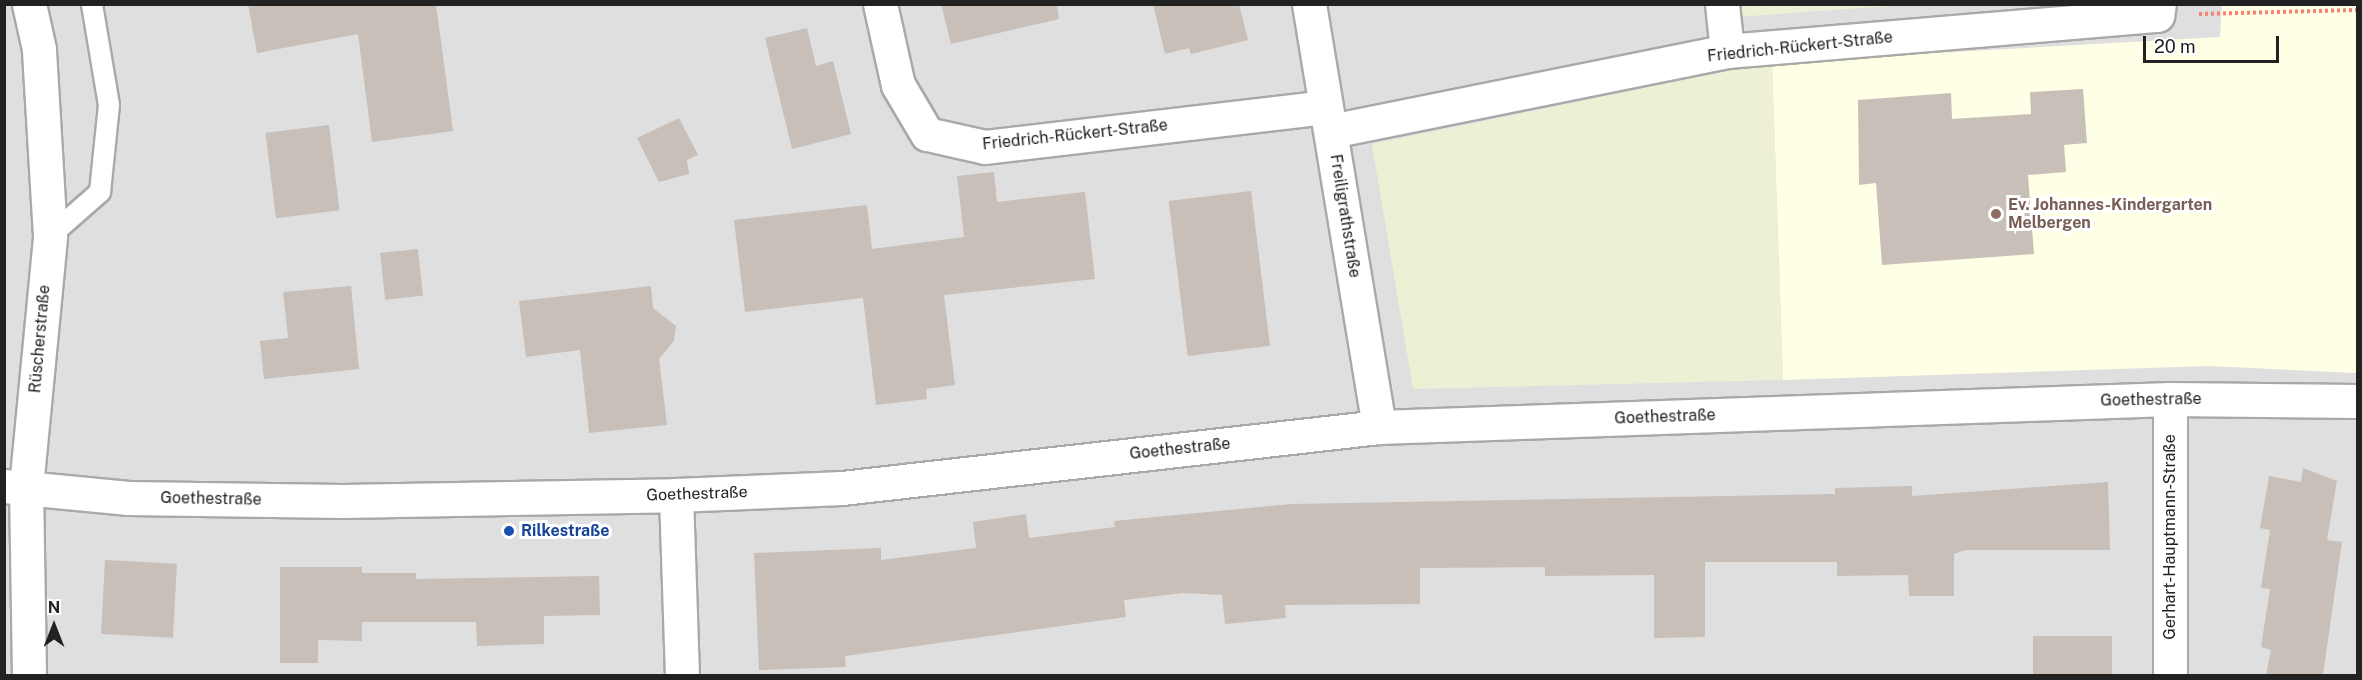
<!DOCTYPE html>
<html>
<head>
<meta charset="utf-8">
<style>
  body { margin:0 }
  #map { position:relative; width:2362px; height:680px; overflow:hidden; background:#f2efe9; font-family:"Public Sans",sans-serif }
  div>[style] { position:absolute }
  .residential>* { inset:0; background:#e0dfdf }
  .education>* { inset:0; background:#ffffe5 }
  .farmland>* { inset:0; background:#eef0d5 }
  .building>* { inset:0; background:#c7bfb8; transform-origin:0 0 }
  .path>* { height:4px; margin-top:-2px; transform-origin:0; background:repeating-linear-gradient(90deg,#fa8072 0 3px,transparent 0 6px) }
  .roads { filter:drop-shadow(2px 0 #a9a9a9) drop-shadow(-2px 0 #a9a9a9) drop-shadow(0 2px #a9a9a9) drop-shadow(0 -2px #a9a9a9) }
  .lane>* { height:20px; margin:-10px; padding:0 10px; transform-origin:10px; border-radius:10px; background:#fff }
  .street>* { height:33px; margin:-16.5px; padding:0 16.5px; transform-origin:16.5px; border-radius:16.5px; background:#fff }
  .dots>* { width:16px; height:16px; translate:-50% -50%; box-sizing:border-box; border:3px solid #fff; border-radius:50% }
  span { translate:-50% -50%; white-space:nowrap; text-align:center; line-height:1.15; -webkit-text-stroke:6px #fff; paint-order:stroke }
  .street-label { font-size:16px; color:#222 }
  .education-label { font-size:16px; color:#785e54; font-weight:700 }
  .left { translate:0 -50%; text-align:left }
  .transit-label { font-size:16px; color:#164399; font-weight:700 }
  .frame { position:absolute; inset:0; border:6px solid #222; pointer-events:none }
  .north { position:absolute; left:24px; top:596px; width:60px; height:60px; -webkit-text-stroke:4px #fff; paint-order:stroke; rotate:0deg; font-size:16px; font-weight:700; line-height:24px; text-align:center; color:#222 }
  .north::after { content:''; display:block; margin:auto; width:21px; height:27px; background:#222; clip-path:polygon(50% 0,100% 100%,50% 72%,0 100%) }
  .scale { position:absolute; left:2143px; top:36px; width:136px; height:27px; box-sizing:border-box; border:3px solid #222; border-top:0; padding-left:8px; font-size:18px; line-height:21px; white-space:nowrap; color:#222; -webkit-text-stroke:4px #fff; paint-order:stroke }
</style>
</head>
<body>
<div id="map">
  <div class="residential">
    <i style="clip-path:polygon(evenodd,1731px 4px,1733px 17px,1905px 4px,2222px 5px,2209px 365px,2357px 373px,2357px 675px,5px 675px,4px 5px,1731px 4px,1726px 72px,1414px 389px,1372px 144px,1726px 72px)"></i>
  </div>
  <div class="education">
    <i style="clip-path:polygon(2222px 5px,2357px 5px,2357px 373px,2209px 366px,1783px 380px,1772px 62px,2220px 37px)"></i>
  </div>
  <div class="farmland">
    <i style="clip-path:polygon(1731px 4px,1905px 5px,1732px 17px)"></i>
    <i style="clip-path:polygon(1772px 62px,1783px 380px,1413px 389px,1372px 144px)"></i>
  </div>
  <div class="building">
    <i style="clip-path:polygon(248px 4px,436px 4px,453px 131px,372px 142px,358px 34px,257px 53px)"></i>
    <i style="clip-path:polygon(941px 4px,1057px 4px,1059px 19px,951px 44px)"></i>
    <i style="clip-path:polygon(1153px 4px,1239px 4px,1248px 40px,1191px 54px,1189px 48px,1165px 54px)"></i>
    <i style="clip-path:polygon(807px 28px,816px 66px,833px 61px,851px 134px,792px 149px,765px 38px)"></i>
    <i style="clip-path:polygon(2083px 89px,2087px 143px,2064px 145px,2066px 172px,2028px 175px,2034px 254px,1882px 265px,1876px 183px,1859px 185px,1858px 100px,1951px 93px,1952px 119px,2031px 114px,2030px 92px)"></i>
    <i style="clip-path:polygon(679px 118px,698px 155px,687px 160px,689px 174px,659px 182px,637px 138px)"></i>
    <i style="left:329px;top:125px;width:86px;height:64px;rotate:83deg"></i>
    <i style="clip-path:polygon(994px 172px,997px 202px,1085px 192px,1095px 279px,944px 295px,955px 385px,926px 389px,927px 399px,876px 405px,863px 298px,745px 312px,734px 220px,867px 205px,872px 249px,964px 237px,957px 176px)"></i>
    <i style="left:1251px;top:191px;width:156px;height:83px;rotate:83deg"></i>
    <i style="left:418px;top:249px;width:47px;height:38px;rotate:84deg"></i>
    <i style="clip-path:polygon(351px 286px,359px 369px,264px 379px,260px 341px,288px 338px,283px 292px)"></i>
    <i style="clip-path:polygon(651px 286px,653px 308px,676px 326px,674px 341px,659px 359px,667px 425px,589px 433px,580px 350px,526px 357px,519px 301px)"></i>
    <i style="clip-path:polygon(2303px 468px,2337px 481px,2327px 540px,2342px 542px,2323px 675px,2266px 675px,2271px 650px,2261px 647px,2270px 589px,2261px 588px,2270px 530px,2260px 528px,2269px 476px,2301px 482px)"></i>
    <i style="clip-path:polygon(2108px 482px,2110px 550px,1965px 550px,1954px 554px,1954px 596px,1909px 596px,1908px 575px,1837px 576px,1837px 562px,1705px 562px,1705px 637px,1654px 638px,1654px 575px,1545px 576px,1545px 567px,1420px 568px,1420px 604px,1285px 605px,1286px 618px,1225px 624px,1222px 595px,1183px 593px,1124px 600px,1126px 617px,845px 656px,846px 667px,759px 670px,754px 553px,881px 548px,881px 560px,976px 548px,973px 522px,1026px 514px,1029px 538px,1115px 527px,1114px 521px,1291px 504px,1835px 494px,1835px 488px,1912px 486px,1912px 496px)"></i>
    <i style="left:105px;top:560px;width:72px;height:74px;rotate:3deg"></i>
    <i style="clip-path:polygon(280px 567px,362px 567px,362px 573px,416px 573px,416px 579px,599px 576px,600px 615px,544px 616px,544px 644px,477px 646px,476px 622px,362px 622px,362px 641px,318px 640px,318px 663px,280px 663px)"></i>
    <i style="left:2033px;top:636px;width:79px;height:39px"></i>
  </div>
  <div class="path">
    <i style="left:2199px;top:14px;width:159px;rotate:-1.4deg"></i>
  </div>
  <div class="roads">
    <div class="lane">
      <i style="left:50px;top:236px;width:67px;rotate:-41.3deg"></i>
      <i style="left:100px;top:192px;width:87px;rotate:-84.1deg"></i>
      <i style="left:109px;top:105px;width:102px;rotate:-99.6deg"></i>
    </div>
    <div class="street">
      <i style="left:880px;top:4px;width:83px;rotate:77.5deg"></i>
      <i style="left:898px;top:85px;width:57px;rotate:59.4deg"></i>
      <i style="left:927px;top:134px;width:59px;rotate:12.6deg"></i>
      <i style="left:985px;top:147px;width:343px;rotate:-6.7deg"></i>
      <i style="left:1309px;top:4px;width:429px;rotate:80.6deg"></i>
      <i style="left:1722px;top:4px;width:47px;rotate:83.9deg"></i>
      <i style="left:1331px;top:131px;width:404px;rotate:-11.4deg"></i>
      <i style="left:1727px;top:51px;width:432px;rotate:-4.8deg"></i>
      <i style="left:2157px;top:15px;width:11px;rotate:-80deg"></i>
      <i style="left:4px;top:486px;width:125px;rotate:5.5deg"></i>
      <i style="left:128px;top:498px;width:215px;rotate:0.8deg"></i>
      <i style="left:343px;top:501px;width:333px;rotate:-1deg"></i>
      <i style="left:676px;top:495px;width:166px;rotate:-2.4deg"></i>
      <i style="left:842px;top:488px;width:540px;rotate:-6.48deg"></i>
      <i style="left:1379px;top:427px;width:791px;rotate:-2.03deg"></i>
      <i style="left:2170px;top:399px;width:188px;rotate:0.6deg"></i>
      <i style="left:676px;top:495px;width:181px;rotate:88.1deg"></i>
      <i style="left:29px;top:676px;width:189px;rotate:-90.9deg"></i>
      <i style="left:26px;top:487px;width:252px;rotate:-84.5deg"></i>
      <i style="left:50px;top:236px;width:187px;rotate:-93.4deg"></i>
      <i style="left:39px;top:49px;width:46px;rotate:-102.5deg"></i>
      <i style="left:2170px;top:676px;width:277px;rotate:-90deg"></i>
    </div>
  </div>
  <div class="dots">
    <i style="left:1996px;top:214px;background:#8d6e63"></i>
    <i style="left:509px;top:531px;background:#1a4fb4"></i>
  </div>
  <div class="street-label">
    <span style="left:1800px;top:47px;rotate:-6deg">Friedrich-Rückert-Straße</span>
    <span style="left:1075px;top:135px;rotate:-6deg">Friedrich-Rückert-Straße</span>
    <span style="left:1345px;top:216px;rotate:81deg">Freiligrathstraße</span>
    <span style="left:40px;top:339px;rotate:-85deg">Rüscherstraße</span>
    <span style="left:2151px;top:400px;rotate:-1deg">Goethestraße</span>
    <span style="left:1665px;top:417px;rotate:-2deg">Goethestraße</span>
    <span style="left:1180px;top:449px;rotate:-6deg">Goethestraße</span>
    <span style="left:697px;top:494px;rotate:-2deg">Goethestraße</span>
    <span style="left:211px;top:499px;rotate:1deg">Goethestraße</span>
    <span style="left:2170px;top:537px;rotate:-90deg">Gerhart-Hauptmann-Straße</span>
  </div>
  <div class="education-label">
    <span class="left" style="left:2008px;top:214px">Ev. Johannes-Kindergarten<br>Melbergen</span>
  </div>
  <div class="transit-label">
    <span class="left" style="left:521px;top:531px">Rilkestraße</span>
  </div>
  <div class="frame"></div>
  <div class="north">N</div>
  <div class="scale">20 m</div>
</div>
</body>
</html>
